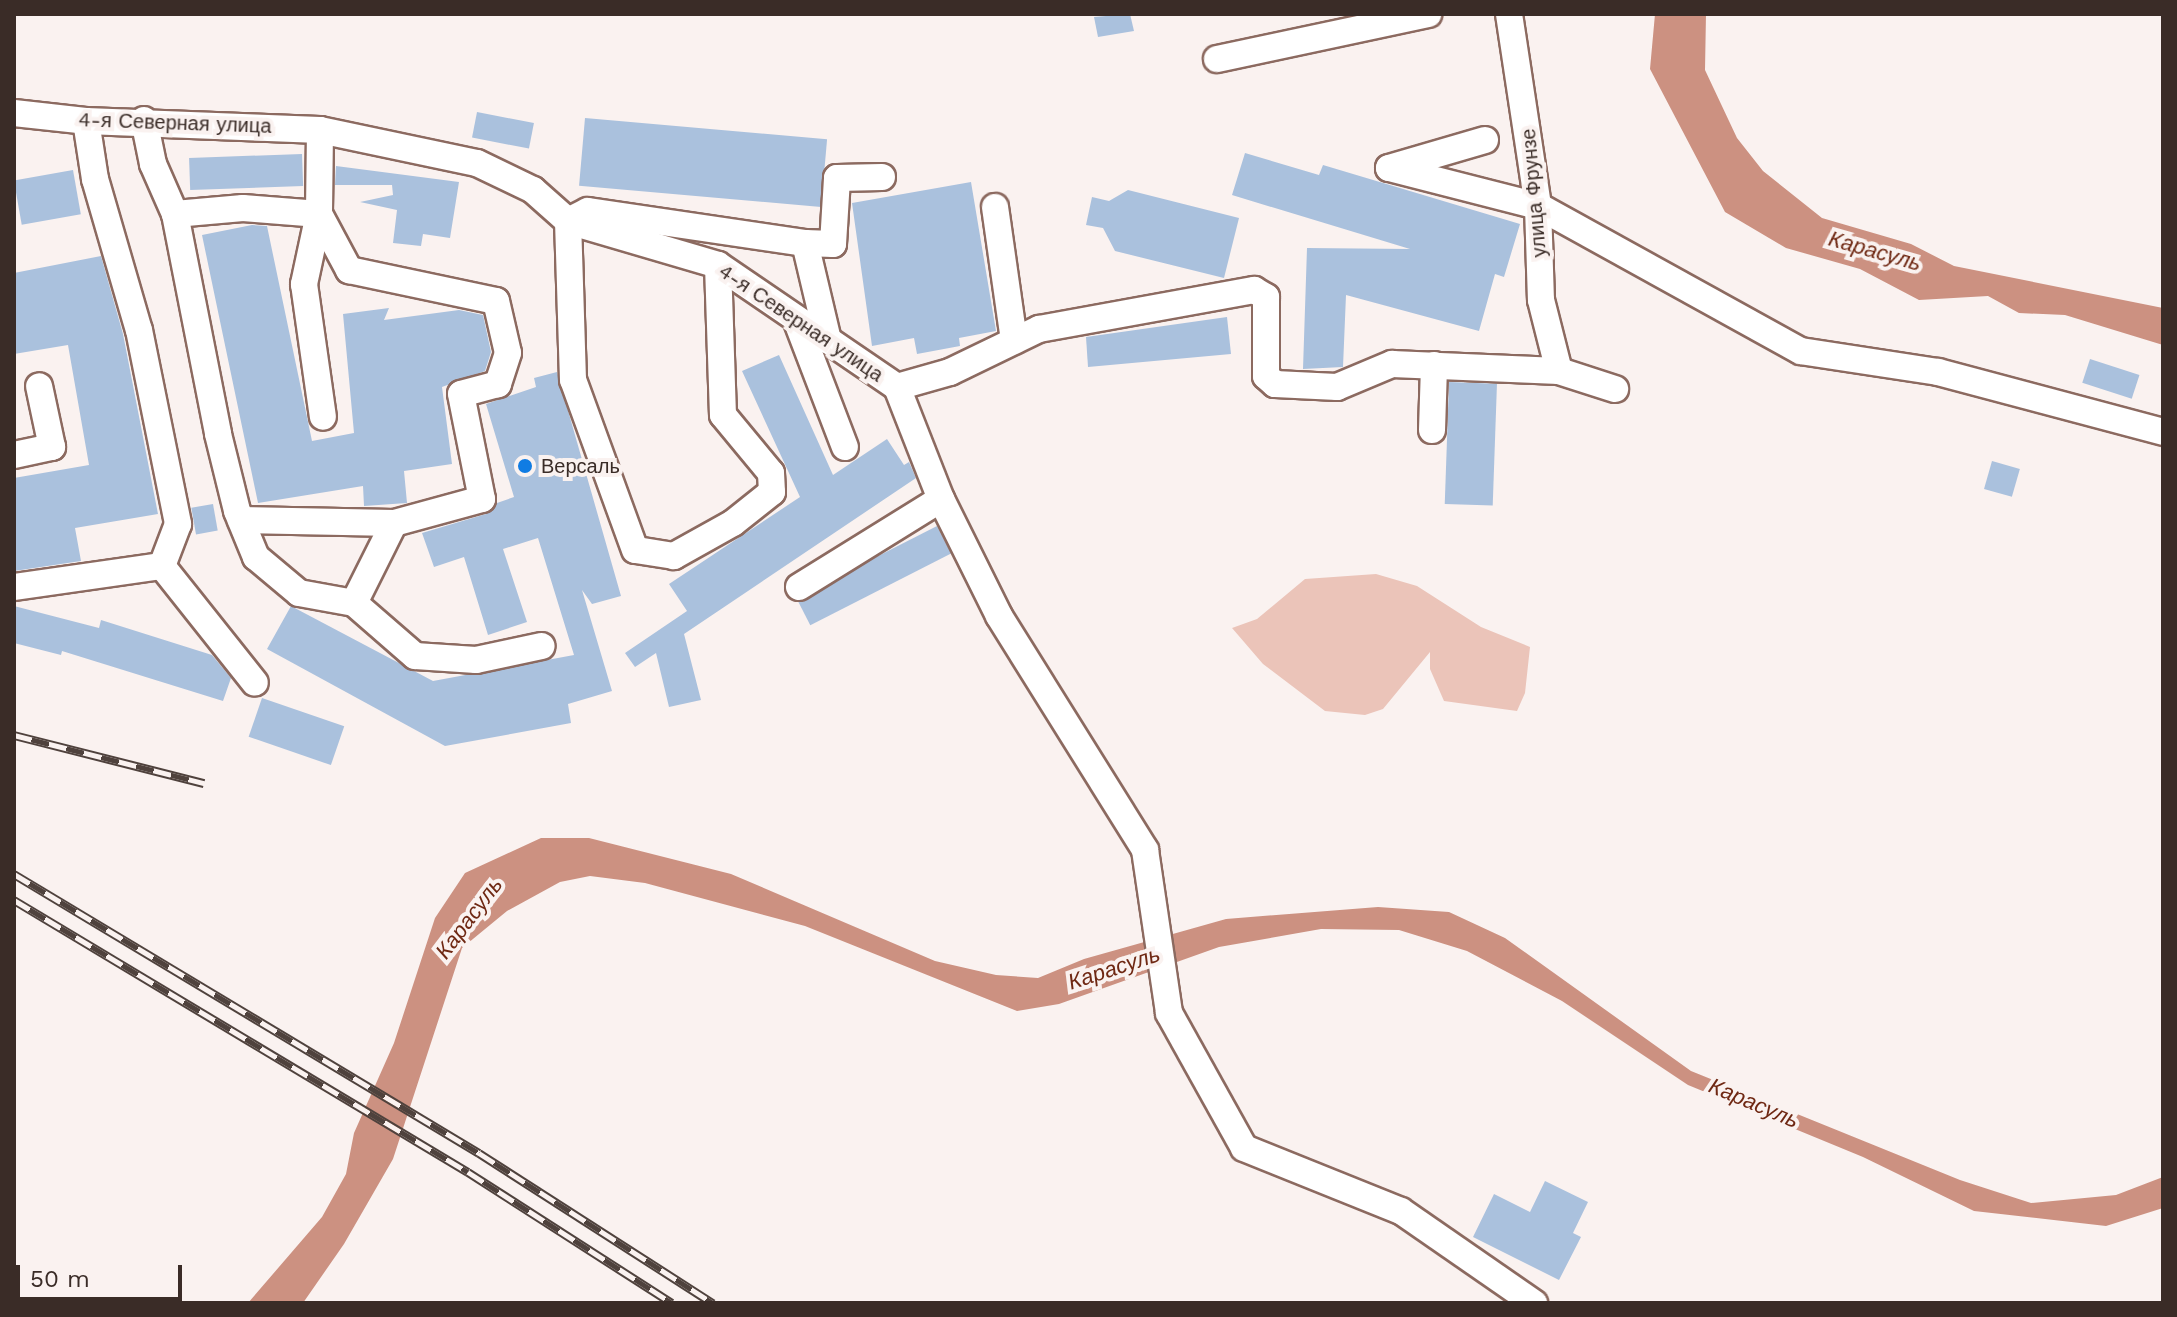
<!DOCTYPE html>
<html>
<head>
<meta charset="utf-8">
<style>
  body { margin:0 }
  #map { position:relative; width:2177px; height:1317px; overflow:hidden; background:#faf2f0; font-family:"Work Sans",sans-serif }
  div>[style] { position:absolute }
  .green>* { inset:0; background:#ebc4b9 }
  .water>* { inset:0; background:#cc9181 }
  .building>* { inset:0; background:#aac1dd; transform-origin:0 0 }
  .roads { filter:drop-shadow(2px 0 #8c6a60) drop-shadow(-2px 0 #8c6a60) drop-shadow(0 2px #8c6a60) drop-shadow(0 -2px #8c6a60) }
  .minor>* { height:26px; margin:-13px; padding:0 13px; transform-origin:13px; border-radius:13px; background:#fff }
  .rail>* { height:9px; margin-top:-4.5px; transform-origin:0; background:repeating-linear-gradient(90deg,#faf2f0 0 18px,#4f423d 0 36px); box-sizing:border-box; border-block:2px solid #4f423d }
  .dots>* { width:22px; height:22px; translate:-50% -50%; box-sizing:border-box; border:4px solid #faf2f0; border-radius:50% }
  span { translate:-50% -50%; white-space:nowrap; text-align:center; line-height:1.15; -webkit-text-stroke:8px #faf2f0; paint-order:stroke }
  .street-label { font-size:20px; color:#3a2c27 }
  .poi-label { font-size:20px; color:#3a2c27 }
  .left { translate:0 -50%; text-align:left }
  .water-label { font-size:22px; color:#6f2813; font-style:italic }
  .frame { position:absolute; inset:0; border:16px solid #3a2c27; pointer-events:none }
  .scale { position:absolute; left:16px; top:1265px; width:166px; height:36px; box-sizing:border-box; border:4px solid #3a2c27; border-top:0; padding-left:10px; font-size:24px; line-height:28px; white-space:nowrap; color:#3a2c27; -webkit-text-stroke:6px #faf2f0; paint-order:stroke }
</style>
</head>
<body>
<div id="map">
  <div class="green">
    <i style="clip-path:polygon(1376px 574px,1417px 586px,1481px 627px,1530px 647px,1525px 693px,1517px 711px,1444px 701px,1430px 669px,1430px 652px,1383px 709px,1365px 715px,1325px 711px,1263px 664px,1232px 628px,1257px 619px,1305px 579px)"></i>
  </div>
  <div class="water">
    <i style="clip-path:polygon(1655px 14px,1706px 14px,1705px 70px,1737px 138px,1763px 171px,1822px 218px,1911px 244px,1954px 266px,2163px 308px,2163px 345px,2065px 315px,2019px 313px,1988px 296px,1919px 300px,1860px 269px,1786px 248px,1725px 212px,1650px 69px)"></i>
    <i style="clip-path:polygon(541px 838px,589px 838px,731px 874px,935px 961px,996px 975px,1038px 978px,1084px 959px,1226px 919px,1378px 907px,1449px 912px,1505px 938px,1691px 1071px,1960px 1180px,2031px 1203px,2116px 1195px,2163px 1177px,2163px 1208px,2106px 1226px,1974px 1211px,1863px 1157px,1688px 1085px,1562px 1001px,1467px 951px,1399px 930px,1321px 929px,1219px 947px,1059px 1004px,1017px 1011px,805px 926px,645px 883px,590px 876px,560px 882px,507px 911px,462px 948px,393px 1159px,344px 1244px,303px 1303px,248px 1303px,322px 1217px,346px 1174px,354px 1133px,394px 1043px,435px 918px,465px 873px)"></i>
  </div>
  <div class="building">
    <i style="clip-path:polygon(1130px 14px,1134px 31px,1098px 37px,1094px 17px)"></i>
    <i style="left:477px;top:112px;width:58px;height:26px;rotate:11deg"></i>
    <i style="left:585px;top:118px;width:243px;height:68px;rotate:5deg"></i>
    <i style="clip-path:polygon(1245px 153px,1319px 175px,1323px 165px,1520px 224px,1504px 277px,1495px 274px,1479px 331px,1346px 295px,1343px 367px,1303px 369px,1307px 248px,1410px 249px,1232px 195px)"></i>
    <i style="left:302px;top:154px;width:32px;height:113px;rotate:88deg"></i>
    <i style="clip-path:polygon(336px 166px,459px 182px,450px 238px,423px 234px,421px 246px,393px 243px,397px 210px,360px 202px,393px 195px,392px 185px,335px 185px)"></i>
    <i style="left:73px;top:170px;width:45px;height:60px;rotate:80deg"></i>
    <i style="clip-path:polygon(971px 182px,996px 331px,959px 338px,960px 346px,917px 354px,914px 338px,872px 346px,852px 203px)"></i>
    <i style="clip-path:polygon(1128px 190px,1239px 218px,1224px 278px,1115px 251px,1103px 228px,1086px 225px,1092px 197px,1109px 201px)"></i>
    <i style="clip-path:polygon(252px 225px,267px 226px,312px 441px,354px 433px,343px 314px,389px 308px,384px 320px,459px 310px,483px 315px,491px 352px,485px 371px,442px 387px,452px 464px,404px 471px,407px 503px,364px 506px,363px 486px,258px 503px,202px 235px)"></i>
    <i style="clip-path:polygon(101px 256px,123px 334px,158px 514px,75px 528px,81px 561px,14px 571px,14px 478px,89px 465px,68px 345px,14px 354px,14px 273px)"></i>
    <i style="clip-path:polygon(1227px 317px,1231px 354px,1088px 367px,1086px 337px)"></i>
    <i style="clip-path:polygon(779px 355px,833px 475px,887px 439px,904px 465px,909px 462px,916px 478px,684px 634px,701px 700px,669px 707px,656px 653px,635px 667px,625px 653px,687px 611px,669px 584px,800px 497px,742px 371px)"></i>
    <i style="left:2090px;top:359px;width:52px;height:25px;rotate:18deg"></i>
    <i style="clip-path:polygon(557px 372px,621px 596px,592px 604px,582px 590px,612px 691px,568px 704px,571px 723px,445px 746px,267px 649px,291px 606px,433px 681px,574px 655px,538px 538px,503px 549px,527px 622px,488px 635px,464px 557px,434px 567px,422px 533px,486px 514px,497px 503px,514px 497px,486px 404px,536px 387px,534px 378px)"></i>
    <i style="left:1449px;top:382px;width:48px;height:122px;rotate:2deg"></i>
    <i style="left:1992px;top:461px;width:29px;height:29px;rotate:16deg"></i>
    <i style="left:213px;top:504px;width:27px;height:22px;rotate:80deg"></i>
    <i style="left:937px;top:526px;width:31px;height:158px;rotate:63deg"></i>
    <i style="clip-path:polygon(14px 606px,99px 628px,101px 620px,212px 655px,231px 678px,223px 701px,62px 651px,61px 655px,14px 643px)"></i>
    <i style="left:262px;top:698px;width:87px;height:41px;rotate:19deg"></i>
    <i style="clip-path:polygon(1545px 1181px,1588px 1202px,1573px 1233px,1581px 1237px,1559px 1280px,1473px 1237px,1494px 1194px,1530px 1212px)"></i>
  </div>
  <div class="roads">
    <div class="minor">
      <i style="left:1509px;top:14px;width:194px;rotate:81.4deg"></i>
      <i style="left:1538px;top:206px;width:94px;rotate:88.2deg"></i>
      <i style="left:1541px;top:300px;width:73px;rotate:75.8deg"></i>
      <i style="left:1217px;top:59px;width:216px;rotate:-12deg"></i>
      <i style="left:14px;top:113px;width:72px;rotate:6.3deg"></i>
      <i style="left:86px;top:121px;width:234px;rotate:2.2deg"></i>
      <i style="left:320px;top:130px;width:160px;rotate:11.9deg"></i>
      <i style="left:477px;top:163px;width:62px;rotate:25.7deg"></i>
      <i style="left:533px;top:190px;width:47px;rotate:41.5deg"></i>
      <i style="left:568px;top:221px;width:156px;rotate:16.3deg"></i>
      <i style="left:718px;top:265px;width:217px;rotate:34.3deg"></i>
      <i style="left:897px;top:387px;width:55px;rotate:-15.8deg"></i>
      <i style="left:950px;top:372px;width:99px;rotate:-25.8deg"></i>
      <i style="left:1039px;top:329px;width:219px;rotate:-10.3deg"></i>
      <i style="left:1254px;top:290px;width:14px;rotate:30deg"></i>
      <i style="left:1266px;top:297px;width:79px;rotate:90deg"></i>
      <i style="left:1266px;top:376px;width:12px;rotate:42deg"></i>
      <i style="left:1275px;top:384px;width:62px;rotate:2.8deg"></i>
      <i style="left:1337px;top:387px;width:60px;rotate:-22.7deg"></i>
      <i style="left:1392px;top:364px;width:167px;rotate:2.4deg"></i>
      <i style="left:1559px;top:371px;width:59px;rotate:17.8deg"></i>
      <i style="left:144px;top:120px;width:45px;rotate:78.4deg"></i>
      <i style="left:153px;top:164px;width:55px;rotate:66.3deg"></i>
      <i style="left:175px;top:214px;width:224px;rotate:78.9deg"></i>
      <i style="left:218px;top:434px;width:79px;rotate:76.1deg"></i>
      <i style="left:237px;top:511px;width:50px;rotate:67.6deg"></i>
      <i style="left:256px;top:557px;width:56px;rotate:39.9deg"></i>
      <i style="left:299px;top:593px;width:56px;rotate:10.3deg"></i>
      <i style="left:86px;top:121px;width:59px;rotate:81.2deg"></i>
      <i style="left:95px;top:179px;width:157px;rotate:73.8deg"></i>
      <i style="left:139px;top:330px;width:198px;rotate:78.6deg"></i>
      <i style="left:178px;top:524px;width:45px;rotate:110.9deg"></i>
      <i style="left:162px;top:566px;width:149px;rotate:51.5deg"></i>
      <i style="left:320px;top:130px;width:84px;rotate:90.7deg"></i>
      <i style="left:319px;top:214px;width:64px;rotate:61.8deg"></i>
      <i style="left:349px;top:270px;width:150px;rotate:11.9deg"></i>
      <i style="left:496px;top:301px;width:53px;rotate:77deg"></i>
      <i style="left:508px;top:353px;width:33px;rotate:108deg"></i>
      <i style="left:498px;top:384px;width:38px;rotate:165deg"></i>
      <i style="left:461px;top:394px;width:107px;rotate:78.7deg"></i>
      <i style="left:482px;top:499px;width:91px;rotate:164.7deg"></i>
      <i style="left:394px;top:523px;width:89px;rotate:116.6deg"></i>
      <i style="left:354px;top:603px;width:81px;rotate:41deg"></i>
      <i style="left:415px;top:656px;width:61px;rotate:3.8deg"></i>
      <i style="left:476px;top:660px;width:67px;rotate:-12deg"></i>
      <i style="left:1485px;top:140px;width:100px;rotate:163.7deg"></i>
      <i style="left:1389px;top:168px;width:154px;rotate:14.3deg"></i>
      <i style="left:1538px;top:206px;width:300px;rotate:28.9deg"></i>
      <i style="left:1801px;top:351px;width:139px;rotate:8.7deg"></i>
      <i style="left:1938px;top:372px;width:233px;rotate:14.9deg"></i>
      <i style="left:995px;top:207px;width:135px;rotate:81.9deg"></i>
      <i style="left:175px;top:214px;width:68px;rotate:-5deg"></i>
      <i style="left:243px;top:208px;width:76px;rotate:4.5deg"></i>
      <i style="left:319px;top:214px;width:72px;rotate:102.1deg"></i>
      <i style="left:304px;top:284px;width:134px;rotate:81.9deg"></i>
      <i style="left:805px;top:243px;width:28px;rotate:2deg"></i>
      <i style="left:833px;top:244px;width:66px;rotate:-86.5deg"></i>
      <i style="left:837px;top:178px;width:45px;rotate:-1.3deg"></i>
      <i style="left:718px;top:265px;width:150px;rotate:88.1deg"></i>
      <i style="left:723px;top:415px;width:75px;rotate:50.4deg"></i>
      <i style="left:771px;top:473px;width:19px;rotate:87deg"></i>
      <i style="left:772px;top:492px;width:50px;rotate:141.5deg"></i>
      <i style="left:733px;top:523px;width:68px;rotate:150.8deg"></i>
      <i style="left:674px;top:556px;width:39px;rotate:-171deg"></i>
      <i style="left:635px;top:550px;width:181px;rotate:-110deg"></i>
      <i style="left:573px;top:380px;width:159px;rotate:-91.8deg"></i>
      <i style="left:568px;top:221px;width:22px;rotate:-27deg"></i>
      <i style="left:588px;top:211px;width:219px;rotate:8.4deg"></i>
      <i style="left:805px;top:243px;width:100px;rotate:76.7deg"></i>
      <i style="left:796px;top:319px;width:137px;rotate:69.1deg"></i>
      <i style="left:897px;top:387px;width:120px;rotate:68.6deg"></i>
      <i style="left:941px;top:499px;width:131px;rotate:63.6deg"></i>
      <i style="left:999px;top:616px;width:276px;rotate:58deg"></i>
      <i style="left:1145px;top:850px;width:165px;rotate:81.6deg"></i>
      <i style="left:1169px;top:1013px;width:154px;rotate:60.9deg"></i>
      <i style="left:1244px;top:1148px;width:169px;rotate:21.9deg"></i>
      <i style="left:1401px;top:1211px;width:162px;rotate:34.7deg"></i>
      <i style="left:1432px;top:430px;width:65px;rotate:-88.2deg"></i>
      <i style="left:14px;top:455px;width:39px;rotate:-12deg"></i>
      <i style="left:52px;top:447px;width:62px;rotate:-102deg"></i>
      <i style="left:241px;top:520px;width:153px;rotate:1.1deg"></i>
      <i style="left:14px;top:587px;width:149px;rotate:-8.1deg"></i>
      <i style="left:799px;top:587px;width:167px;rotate:-31.8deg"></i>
    </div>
  </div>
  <div class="rail">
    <i style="left:14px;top:735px;width:196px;rotate:14.2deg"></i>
    <i style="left:14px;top:874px;width:542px;rotate:30.96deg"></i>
    <i style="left:479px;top:1153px;width:278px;rotate:32.7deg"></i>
    <i style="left:14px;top:900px;width:529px;rotate:30.93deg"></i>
    <i style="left:468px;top:1172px;width:242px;rotate:32.7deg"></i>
  </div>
  <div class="dots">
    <i style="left:525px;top:466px;background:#107ce3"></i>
  </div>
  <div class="street-label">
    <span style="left:175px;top:123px;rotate:2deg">4-я Северная улица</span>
    <span style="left:1534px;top:193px;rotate:-95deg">улица Фрунзе</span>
    <span style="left:801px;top:323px;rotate:34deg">4-я Северная улица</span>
  </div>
  <div class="poi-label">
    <span class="left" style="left:541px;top:466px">Версаль</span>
  </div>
  <div class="water-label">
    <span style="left:1875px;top:251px;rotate:16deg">Карасуль</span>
    <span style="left:469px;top:918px;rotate:-53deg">Карасуль</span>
    <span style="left:1114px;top:968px;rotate:-18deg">Карасуль</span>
    <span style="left:1754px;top:1103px;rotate:23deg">Карасуль</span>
  </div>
  <div class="frame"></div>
  <div class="scale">50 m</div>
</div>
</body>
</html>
